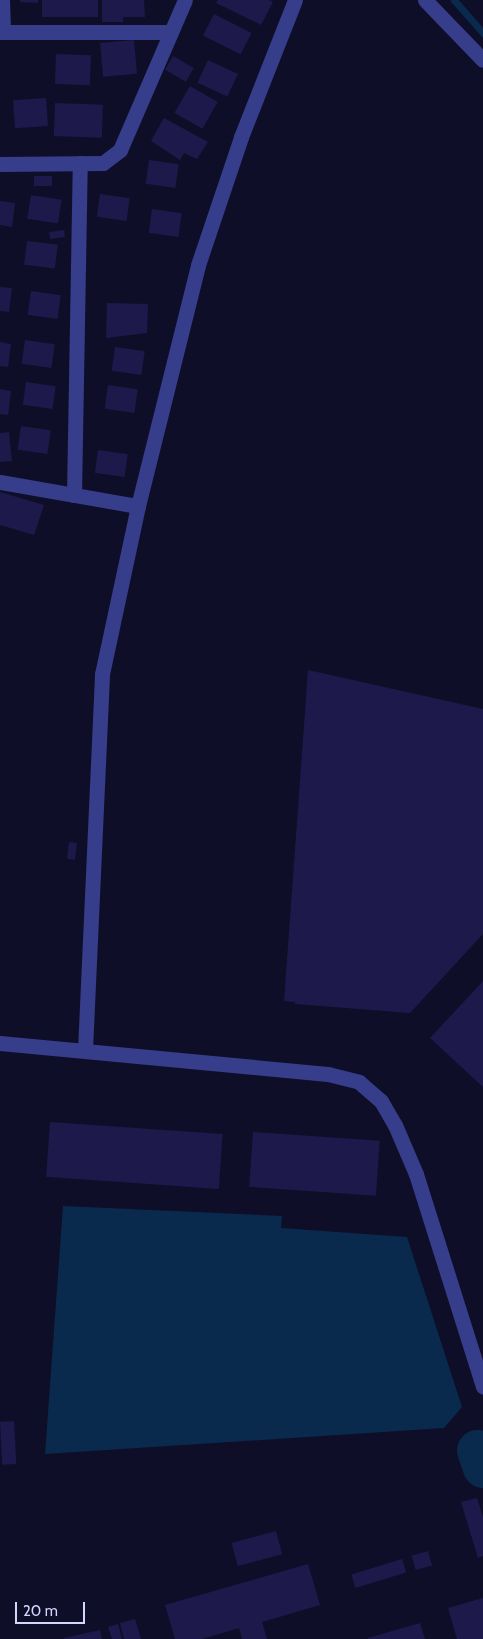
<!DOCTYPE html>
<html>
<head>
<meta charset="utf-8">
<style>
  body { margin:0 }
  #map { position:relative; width:483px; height:1639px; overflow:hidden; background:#0f0e28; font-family:Cabin,sans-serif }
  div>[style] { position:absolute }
  .water>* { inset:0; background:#092a4d }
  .stream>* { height:7px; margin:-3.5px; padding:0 3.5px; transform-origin:3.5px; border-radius:3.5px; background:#092a4d }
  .river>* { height:41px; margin:-20.5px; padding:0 20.5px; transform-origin:20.5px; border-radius:20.5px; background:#092a4d }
  .building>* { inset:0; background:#1d194b; transform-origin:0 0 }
  .minor>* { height:15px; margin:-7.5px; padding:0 7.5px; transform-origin:7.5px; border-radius:7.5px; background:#363d8a }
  span { translate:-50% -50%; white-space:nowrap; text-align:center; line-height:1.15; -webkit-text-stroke:4px #0f0e28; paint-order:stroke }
  .scale { position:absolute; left:15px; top:1602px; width:70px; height:22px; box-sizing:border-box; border:2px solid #d5d6ff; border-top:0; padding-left:6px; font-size:15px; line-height:18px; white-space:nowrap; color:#d5d6ff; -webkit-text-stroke:4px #0f0e28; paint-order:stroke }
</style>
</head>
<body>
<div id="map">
  <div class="water">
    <i style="clip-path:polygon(63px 1206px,282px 1216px,281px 1228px,407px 1237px,462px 1407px,444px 1428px,45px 1454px)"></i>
  </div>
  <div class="stream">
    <i style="left:454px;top:0;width:44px;rotate:48.7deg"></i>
  </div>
  <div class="river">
    <i style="left:477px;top:1450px;width:18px;rotate:71deg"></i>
  </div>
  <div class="building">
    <i style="clip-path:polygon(20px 0,38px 0,38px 3px,20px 2px)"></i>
    <i style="left:42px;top:0;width:56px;height:17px"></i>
    <i style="clip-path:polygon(102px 0,144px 0,145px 17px,123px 17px,123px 22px,102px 22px)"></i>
    <i style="clip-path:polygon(218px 0,269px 0,273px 2px,261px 25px,216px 3px)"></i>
    <i style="left:214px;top:14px;width:42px;height:24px;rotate:27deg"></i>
    <i style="left:134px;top:40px;width:34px;height:34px;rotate:85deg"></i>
    <i style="left:56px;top:54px;width:35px;height:30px;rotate:2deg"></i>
    <i style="left:173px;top:56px;width:24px;height:16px;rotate:30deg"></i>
    <i style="left:208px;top:60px;width:33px;height:25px;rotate:25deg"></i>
    <i style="left:190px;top:86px;width:32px;height:31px;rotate:30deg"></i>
    <i style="left:46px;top:98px;width:28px;height:33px;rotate:86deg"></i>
    <i style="left:55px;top:103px;width:48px;height:33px;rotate:2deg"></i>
    <i style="clip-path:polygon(164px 118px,208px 142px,197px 159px,184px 153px,180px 160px,151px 141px)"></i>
    <i style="left:149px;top:160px;width:30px;height:24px;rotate:8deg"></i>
    <i style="left:34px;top:176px;width:18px;height:10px"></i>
    <i style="left:100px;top:194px;width:30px;height:23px;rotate:8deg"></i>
    <i style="left:31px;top:195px;width:31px;height:24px;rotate:9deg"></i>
    <i style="clip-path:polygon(0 201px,15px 203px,12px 227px,0 225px)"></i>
    <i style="left:152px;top:209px;width:30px;height:24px;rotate:8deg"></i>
    <i style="left:64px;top:230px;width:7px;height:15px;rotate:82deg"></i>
    <i style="left:27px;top:241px;width:31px;height:24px;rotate:7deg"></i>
    <i style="clip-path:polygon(0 287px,12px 288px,9px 312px,0 311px)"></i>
    <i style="left:31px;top:291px;width:30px;height:24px;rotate:8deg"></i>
    <i style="clip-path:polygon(107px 303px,148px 304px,147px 333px,106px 338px)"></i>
    <i style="left:25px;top:340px;width:30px;height:24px;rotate:8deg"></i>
    <i style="clip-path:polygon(0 342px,11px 344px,8px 367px,0 366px)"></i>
    <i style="left:115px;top:347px;width:30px;height:24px;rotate:8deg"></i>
    <i style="left:26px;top:382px;width:30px;height:23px;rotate:8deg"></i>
    <i style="left:108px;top:385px;width:30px;height:24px;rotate:8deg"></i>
    <i style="clip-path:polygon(0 389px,11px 391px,8px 415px,0 414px)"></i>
    <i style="left:21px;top:426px;width:30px;height:24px;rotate:8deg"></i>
    <i style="clip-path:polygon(9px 432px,12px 461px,0 462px,0 433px)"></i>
    <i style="left:98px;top:450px;width:30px;height:23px;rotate:8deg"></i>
    <i style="clip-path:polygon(0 492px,44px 505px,34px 535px,0 525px)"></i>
    <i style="clip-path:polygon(308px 670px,483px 709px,483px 934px,410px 1013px,295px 1004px,295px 1002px,284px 1001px)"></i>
    <i style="left:69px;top:842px;width:8px;height:17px;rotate:7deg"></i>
    <i style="clip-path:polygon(483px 981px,483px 1087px,430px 1038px)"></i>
    <i style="left:50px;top:1122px;width:173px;height:55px;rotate:4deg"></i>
    <i style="left:253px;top:1132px;width:127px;height:55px;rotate:4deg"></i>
    <i style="left:14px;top:1421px;width:43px;height:14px;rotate:87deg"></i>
    <i style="clip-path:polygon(477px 1498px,483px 1517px,483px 1556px,478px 1558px,461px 1502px)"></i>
    <i style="left:276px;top:1531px;width:24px;height:46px;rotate:75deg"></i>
    <i style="left:428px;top:1551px;width:15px;height:17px;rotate:74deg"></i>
    <i style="left:402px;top:1559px;width:14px;height:53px;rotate:73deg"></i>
    <i style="clip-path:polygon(308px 1564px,320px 1605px,262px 1622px,267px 1639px,242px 1639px,239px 1628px,202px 1639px,175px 1639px,165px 1605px)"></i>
    <i style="clip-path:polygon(483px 1598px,483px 1639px,457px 1639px,448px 1608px)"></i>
    <i style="clip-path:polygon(135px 1619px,141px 1639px,124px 1639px,120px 1623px)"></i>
    <i style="clip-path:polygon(420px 1623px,425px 1639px,368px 1639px,368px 1638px)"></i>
    <i style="clip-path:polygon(118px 1624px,122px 1639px,112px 1639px,108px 1627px)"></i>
    <i style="clip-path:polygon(100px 1630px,102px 1639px,64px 1639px,64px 1638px)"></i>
  </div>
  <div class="minor">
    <i style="left:2px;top:0;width:32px;rotate:88deg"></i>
    <i style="left:425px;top:0;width:83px;rotate:46deg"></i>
    <i style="left:0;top:32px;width:170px"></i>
    <i style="left:0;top:164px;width:103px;rotate:-0.6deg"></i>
    <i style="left:103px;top:163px;width:21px;rotate:-37deg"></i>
    <i style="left:120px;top:150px;width:163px;rotate:-66.6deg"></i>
    <i style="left:0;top:482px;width:140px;rotate:9.9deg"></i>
    <i style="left:74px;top:495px;width:332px;rotate:-89deg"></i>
    <i style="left:0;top:1043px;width:329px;rotate:5.4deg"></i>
    <i style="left:328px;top:1074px;width:32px;rotate:14deg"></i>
    <i style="left:359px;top:1082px;width:29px;rotate:41deg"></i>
    <i style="left:381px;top:1101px;width:28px;rotate:60deg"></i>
    <i style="left:395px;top:1125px;width:53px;rotate:66.8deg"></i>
    <i style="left:416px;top:1174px;width:223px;rotate:72.5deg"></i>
    <i style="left:85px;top:1050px;width:376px;rotate:-87.4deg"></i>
    <i style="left:102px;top:674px;width:172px;rotate:-77.9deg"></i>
    <i style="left:138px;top:506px;width:248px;rotate:-76deg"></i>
    <i style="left:198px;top:265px;width:135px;rotate:-71.4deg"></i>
    <i style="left:241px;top:137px;width:147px;rotate:-68.5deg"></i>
  </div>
  <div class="scale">20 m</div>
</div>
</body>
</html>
